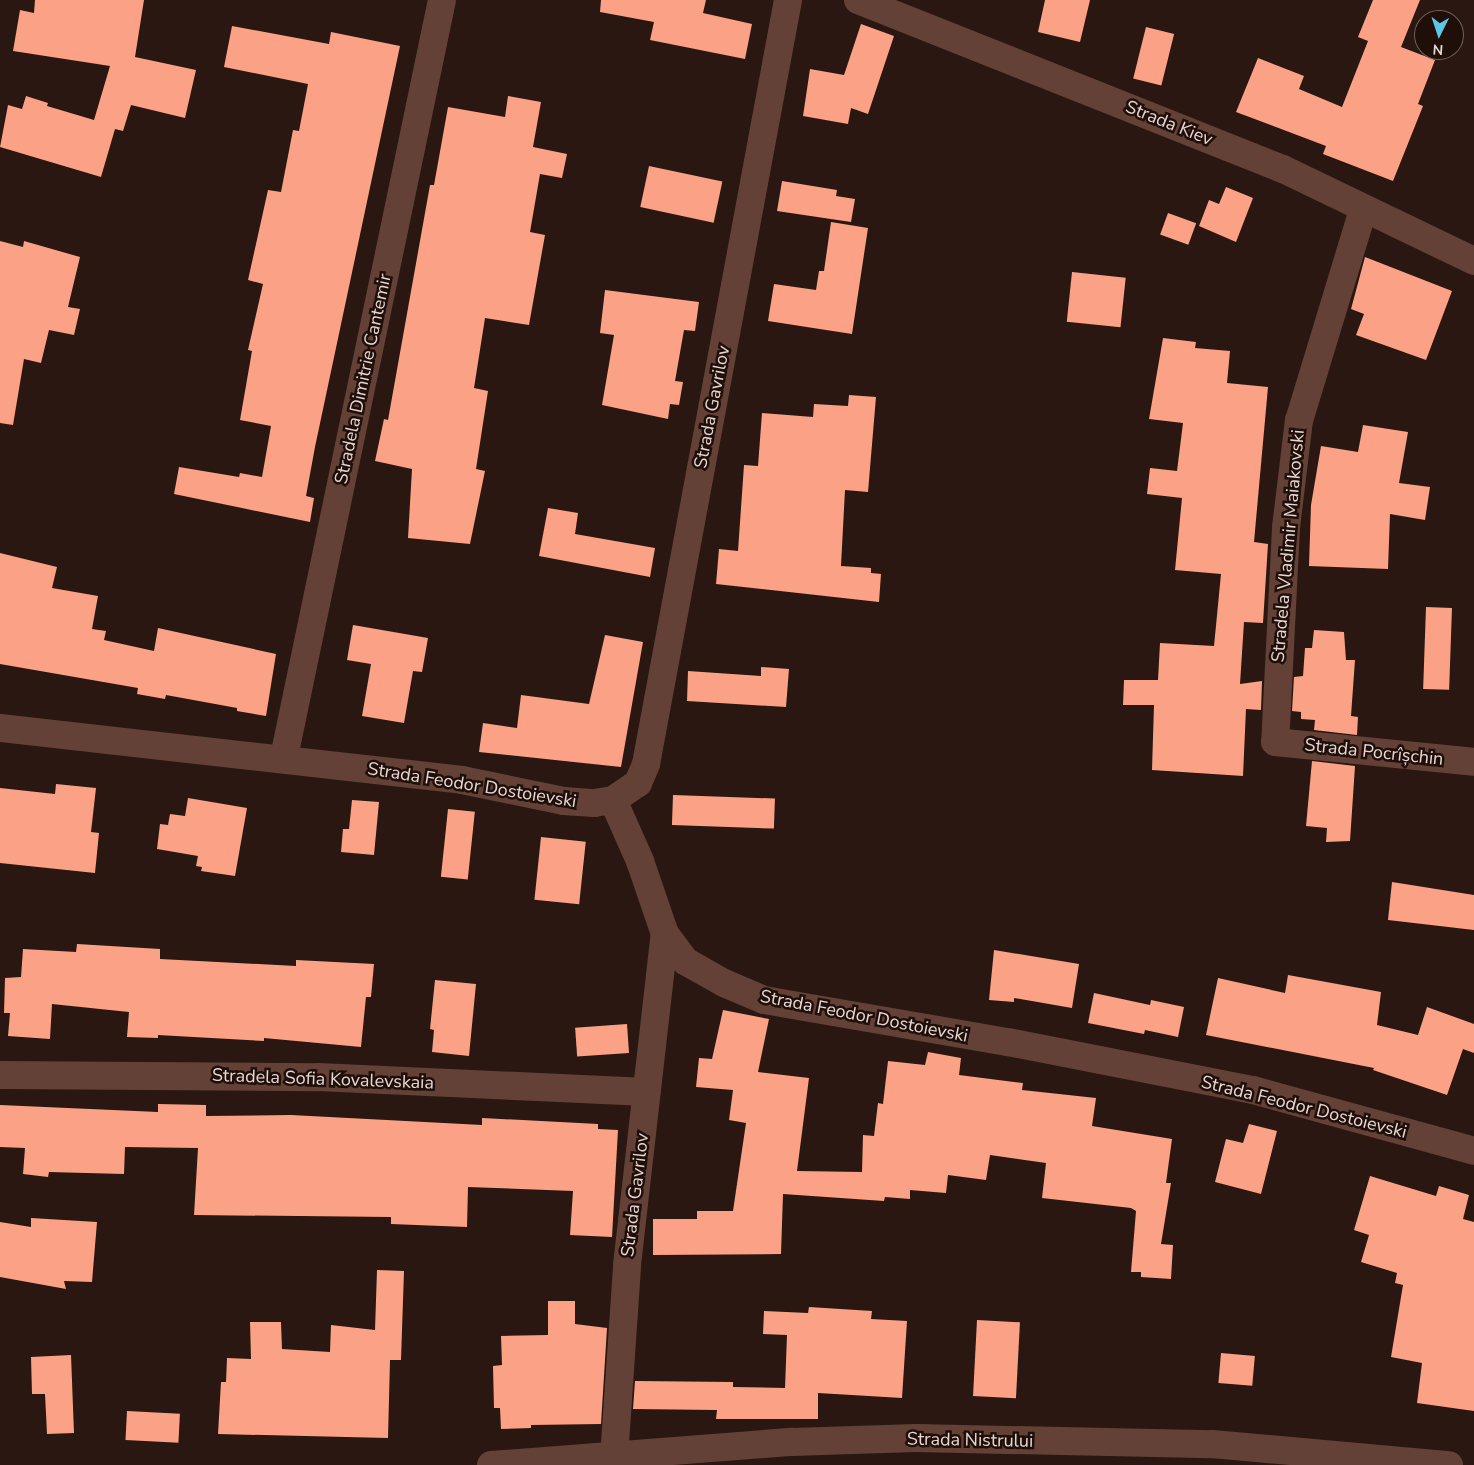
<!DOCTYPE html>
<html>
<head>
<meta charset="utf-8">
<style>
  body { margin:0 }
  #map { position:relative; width:1474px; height:1465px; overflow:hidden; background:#2a1711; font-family:"Nunito Sans",sans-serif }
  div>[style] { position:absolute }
  .building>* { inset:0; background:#fba286; transform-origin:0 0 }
  .minor>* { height:28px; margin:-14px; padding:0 14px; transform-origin:14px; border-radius:14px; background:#634136 }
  span { translate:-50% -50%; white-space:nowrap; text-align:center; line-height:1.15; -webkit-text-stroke:5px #200e09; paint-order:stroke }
  .street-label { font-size:18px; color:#e5d8d4 }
  .north { position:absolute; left:1414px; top:10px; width:50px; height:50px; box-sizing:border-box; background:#200e09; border:1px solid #6f5f5a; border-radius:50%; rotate:184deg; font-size:14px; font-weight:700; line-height:20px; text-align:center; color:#e5d8d4 }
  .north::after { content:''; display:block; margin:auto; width:18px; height:22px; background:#5ac8e6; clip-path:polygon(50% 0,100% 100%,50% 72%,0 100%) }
</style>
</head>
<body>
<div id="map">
  <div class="building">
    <i style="clip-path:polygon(35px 0,144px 0,135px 57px,196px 70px,185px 118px,131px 105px,123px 131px,115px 129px,101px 177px,0 147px,8px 105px,22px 109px,26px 96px,48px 103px,47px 106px,94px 120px,110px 66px,13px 51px,20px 10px,34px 13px)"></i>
    <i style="clip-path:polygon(601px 0,706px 0,703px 13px,752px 24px,745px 59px,650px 40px,654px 22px,600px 12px)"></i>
    <i style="clip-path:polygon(1045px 0,1090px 0,1080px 42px,1038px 32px)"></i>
    <i style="clip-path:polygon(1373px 0,1420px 0,1401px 47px,1435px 60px,1418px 104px,1423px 106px,1393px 181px,1323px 154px,1326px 146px,1236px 112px,1258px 58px,1304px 76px,1299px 89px,1342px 107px,1368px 41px,1358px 37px)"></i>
    <i style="clip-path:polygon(861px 24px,894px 36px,868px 114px,851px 108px,848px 124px,803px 116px,810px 69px,844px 75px)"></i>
    <i style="clip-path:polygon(232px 26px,329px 44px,331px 32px,400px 46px,315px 447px,306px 496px,314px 498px,310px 522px,174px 494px,179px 467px,239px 477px,240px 473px,262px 477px,271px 426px,240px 420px,252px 351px,248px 350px,263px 284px,248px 280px,268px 190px,281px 192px,293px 130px,299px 131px,308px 84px,224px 67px)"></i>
    <i style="left:1146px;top:27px;width:29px;height:53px;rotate:14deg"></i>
    <i style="clip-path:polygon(508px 96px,541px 102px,533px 147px,567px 154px,562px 178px,540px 174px,530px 232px,545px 235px,529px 325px,485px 318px,474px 388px,488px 391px,476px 469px,485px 471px,470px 544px,408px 538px,412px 469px,375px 461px,384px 419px,388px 420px,430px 185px,434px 185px,448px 107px,505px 117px)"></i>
    <i style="left:649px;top:166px;width:75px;height:42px;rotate:12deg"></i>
    <i style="clip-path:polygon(782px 181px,837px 190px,836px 196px,855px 199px,851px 222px,777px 211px)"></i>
    <i style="clip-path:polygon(1226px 187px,1253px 198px,1236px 242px,1199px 226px,1209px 200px,1219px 204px)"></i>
    <i style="left:1168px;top:213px;width:30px;height:23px;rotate:20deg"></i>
    <i style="clip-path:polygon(831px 222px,868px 228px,852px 334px,768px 321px,774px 284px,816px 290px,819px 271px,824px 271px)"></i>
    <i style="clip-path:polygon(0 241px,23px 247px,24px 241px,80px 257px,68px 307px,80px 309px,74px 335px,49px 330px,41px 363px,24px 359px,13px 425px,0 423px)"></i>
    <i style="clip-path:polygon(1365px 257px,1452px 291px,1426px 360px,1356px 335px,1364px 314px,1351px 309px)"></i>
    <i style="left:1072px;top:272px;width:54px;height:50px;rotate:6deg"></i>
    <i style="clip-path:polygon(605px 290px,699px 302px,695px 331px,684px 330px,675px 381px,683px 382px,679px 405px,670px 404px,668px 419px,602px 405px,614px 335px,600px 333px)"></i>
    <i style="clip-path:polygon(1163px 338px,1196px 342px,1195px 348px,1230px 351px,1227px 383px,1268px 387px,1254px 542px,1268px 544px,1263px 623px,1244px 622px,1240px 684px,1262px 681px,1261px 710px,1246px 709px,1243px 776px,1152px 770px,1154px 705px,1123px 705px,1124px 680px,1158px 680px,1160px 643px,1214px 646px,1221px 574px,1175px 570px,1182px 498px,1147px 494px,1150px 468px,1177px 471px,1183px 423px,1149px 419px)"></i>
    <i style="clip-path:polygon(849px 395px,876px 397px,868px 492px,845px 490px,841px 566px,871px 568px,871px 573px,881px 574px,879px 602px,716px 584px,719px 549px,738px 551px,744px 465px,758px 466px,762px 413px,813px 417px,814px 404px,848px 406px)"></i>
    <i style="clip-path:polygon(1363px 425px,1408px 432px,1399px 483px,1430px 487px,1425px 520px,1390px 514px,1388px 569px,1309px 566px,1311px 505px,1321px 446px,1358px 452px)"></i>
    <i style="clip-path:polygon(548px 508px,578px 513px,575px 534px,655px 548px,650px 577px,539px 556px)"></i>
    <i style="clip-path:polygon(0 553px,57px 567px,52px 588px,98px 596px,92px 629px,106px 631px,104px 640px,154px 651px,158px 628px,276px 654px,266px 716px,237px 711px,237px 708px,166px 695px,165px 699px,137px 694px,138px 688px,0 664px)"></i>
    <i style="left:1426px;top:607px;width:26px;height:82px;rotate:2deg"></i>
    <i style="clip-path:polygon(353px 625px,428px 638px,422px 672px,413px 671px,404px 723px,362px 716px,371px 664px,347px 660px)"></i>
    <i style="clip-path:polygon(1314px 630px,1344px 632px,1346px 660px,1355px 660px,1351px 716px,1358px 717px,1357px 735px,1314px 730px,1315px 720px,1301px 719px,1301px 712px,1292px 711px,1294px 677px,1303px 676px,1305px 648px,1312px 648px)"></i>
    <i style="clip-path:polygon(605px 635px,643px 642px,621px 767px,479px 752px,483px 723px,517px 728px,521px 695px,589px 704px)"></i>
    <i style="clip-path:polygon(761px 667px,789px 669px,786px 707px,687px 701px,688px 671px,761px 676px)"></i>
    <i style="clip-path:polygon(1312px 761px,1355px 766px,1350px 841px,1326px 842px,1327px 828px,1306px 826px)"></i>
    <i style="clip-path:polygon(56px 784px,96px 788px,91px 832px,99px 833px,95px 873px,0 863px,0 788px,55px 794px)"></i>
    <i style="left:673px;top:795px;width:102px;height:30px;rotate:2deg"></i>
    <i style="clip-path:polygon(188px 798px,247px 808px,235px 876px,201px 871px,202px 867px,196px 866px,198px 856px,157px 849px,160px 824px,168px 825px,170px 814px,185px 816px)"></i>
    <i style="clip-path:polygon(352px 800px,379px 802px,374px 855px,341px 852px,343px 829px,349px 829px)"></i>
    <i style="left:448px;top:809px;width:27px;height:68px;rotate:6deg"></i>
    <i style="left:541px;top:837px;width:45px;height:63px;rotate:6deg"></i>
    <i style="clip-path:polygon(1392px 882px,1474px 895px,1474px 930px,1388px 920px)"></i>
    <i style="clip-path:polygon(77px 944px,160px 949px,160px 959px,296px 966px,296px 960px,374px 964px,371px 997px,366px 997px,361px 1047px,264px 1038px,264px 1041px,158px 1035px,158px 1038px,127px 1037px,129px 1012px,52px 1004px,50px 1039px,8px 1036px,10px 1013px,4px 1013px,5px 978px,21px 977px,23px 949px,76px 952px)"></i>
    <i style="clip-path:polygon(994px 950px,1079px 964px,1072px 1008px,1014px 998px,1014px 1002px,989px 1000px)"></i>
    <i style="clip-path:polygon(1288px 975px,1381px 992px,1377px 1025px,1418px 1035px,1427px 1007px,1474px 1024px,1474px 1053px,1463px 1049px,1447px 1095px,1373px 1070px,1374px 1068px,1206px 1035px,1218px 978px,1285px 993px)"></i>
    <i style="clip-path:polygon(435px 980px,476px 984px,469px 1056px,432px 1052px,434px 1030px,430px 1029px)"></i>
    <i style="clip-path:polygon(1094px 993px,1150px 1005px,1151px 1000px,1184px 1007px,1178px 1037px,1145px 1030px,1144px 1034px,1088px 1023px)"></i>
    <i style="clip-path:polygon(723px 1010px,769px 1019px,758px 1072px,809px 1078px,797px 1171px,862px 1172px,863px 1135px,874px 1136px,878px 1103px,883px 1104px,888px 1061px,925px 1065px,928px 1052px,961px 1058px,959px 1075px,1023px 1083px,1022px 1090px,1096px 1098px,1092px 1126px,1172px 1139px,1166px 1183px,1171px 1183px,1161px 1244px,1173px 1245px,1171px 1279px,1141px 1277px,1141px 1272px,1131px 1272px,1136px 1211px,1131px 1208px,1042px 1198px,1046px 1163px,990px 1155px,986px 1180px,948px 1175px,946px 1193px,910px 1190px,910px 1199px,885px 1197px,884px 1201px,783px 1194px,781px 1254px,653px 1255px,653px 1219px,697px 1219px,697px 1211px,733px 1211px,746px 1123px,729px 1120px,733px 1090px,696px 1087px,699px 1058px,712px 1059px)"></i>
    <i style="left:627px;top:1024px;width:29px;height:52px;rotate:86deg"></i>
    <i style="clip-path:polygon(158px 1104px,206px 1105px,206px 1116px,291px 1115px,482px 1125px,482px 1118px,598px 1124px,598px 1129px,618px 1130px,612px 1237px,570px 1235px,573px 1191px,468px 1187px,467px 1227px,391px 1224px,391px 1217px,194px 1215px,198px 1148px,125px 1147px,124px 1174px,49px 1172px,48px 1177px,23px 1174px,25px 1148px,0 1147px,0 1105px,158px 1112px)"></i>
    <i style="clip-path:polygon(1249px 1124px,1277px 1131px,1261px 1194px,1215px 1182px,1226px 1139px,1243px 1143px)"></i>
    <i style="clip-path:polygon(1370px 1176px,1436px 1196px,1439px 1186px,1469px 1195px,1463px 1219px,1474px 1222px,1474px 1411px,1417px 1403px,1422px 1363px,1391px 1357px,1403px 1285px,1395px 1283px,1397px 1273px,1361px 1262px,1369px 1235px,1354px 1230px)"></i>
    <i style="clip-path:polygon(31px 1218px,97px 1222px,92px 1282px,64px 1281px,66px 1289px,0 1277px,0 1222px,31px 1227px)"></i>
    <i style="clip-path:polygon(377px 1270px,404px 1271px,401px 1360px,390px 1360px,388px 1438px,218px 1434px,221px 1382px,226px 1382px,227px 1358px,251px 1359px,250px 1322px,281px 1322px,282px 1349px,330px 1352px,331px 1325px,375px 1330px)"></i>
    <i style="clip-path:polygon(548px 1301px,575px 1301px,575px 1324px,607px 1328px,601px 1424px,531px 1425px,531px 1428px,501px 1429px,500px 1408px,494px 1408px,493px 1366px,502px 1365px,501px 1336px,548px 1335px)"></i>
    <i style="clip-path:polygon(809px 1307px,872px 1311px,871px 1319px,907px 1321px,902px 1398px,818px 1393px,818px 1419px,716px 1419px,717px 1410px,633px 1409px,635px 1381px,733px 1382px,733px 1387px,785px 1388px,787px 1335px,763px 1334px,764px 1311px,808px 1313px)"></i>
    <i style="left:977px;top:1320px;width:43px;height:76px;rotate:3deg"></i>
    <i style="left:1221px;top:1353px;width:34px;height:30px;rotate:5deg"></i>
    <i style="clip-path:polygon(71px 1355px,74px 1433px,47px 1434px,45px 1394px,32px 1394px,31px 1357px)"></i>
    <i style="left:127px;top:1411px;width:53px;height:29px;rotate:3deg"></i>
  </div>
  <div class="minor">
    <i style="left:858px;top:0;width:457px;rotate:21.7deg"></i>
    <i style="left:1283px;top:169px;width:212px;rotate:25.7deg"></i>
    <i style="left:1363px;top:210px;width:220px;rotate:106.9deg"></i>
    <i style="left:1299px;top:420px;width:109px;rotate:96.9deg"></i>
    <i style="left:1286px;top:528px;width:214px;rotate:92.9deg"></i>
    <i style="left:1275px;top:742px;width:200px;rotate:5.7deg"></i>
    <i style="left:0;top:728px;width:465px;rotate:6.4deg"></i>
    <i style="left:462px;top:780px;width:104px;rotate:11.6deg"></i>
    <i style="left:564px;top:801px;width:30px;rotate:4deg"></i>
    <i style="left:594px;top:803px;width:19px;rotate:-9deg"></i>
    <i style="left:613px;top:800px;width:67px;rotate:66.1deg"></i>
    <i style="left:640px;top:861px;width:77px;rotate:71.1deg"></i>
    <i style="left:665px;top:934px;width:34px;rotate:53deg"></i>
    <i style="left:685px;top:961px;width:45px;rotate:29.4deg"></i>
    <i style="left:724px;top:983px;width:43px;rotate:23deg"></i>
    <i style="left:764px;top:1000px;width:248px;rotate:9.8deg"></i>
    <i style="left:1008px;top:1042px;width:250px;rotate:11.1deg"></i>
    <i style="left:1253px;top:1090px;width:229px;rotate:15.4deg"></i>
    <i style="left:284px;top:757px;width:773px;rotate:-78.21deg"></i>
    <i style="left:613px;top:800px;width:30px;rotate:-34deg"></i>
    <i style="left:638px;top:783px;width:21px;rotate:-67deg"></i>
    <i style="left:646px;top:764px;width:777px;rotate:-79.47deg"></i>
    <i style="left:0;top:1075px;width:318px;rotate:0.4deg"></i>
    <i style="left:318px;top:1077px;width:329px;rotate:2.6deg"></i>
    <i style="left:614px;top:1458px;width:193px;rotate:-86.1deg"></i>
    <i style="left:627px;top:1265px;width:333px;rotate:-83.5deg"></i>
    <i style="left:491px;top:1465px;width:302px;rotate:-4.4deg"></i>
    <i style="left:792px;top:1442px;width:124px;rotate:-1.8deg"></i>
    <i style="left:916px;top:1438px;width:296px;rotate:1.2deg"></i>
    <i style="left:1212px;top:1444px;width:238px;rotate:5.1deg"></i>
  </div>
  <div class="street-label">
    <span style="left:1169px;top:123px;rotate:22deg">Strada Kiev</span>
    <span style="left:363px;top:379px;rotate:-78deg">Stradela Dimitrie Cantemir</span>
    <span style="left:712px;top:407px;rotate:-79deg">Strada Gavrilov</span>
    <span style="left:1288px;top:546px;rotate:-85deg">Stradela Vladimir Maiakovski</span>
    <span style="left:1374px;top:752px;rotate:6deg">Strada Pocrîșchin</span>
    <span style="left:472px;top:785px;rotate:9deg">Strada Feodor Dostoievski</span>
    <span style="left:864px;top:1016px;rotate:11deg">Strada Feodor Dostoievski</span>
    <span style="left:323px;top:1079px;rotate:2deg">Stradela Sofia Kovalevskaia</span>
    <span style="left:1304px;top:1107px;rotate:14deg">Strada Feodor Dostoievski</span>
    <span style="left:635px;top:1195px;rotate:-83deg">Strada Gavrilov</span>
    <span style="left:970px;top:1440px;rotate:1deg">Strada Nistrului</span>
  </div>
  <div class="north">N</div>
</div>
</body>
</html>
